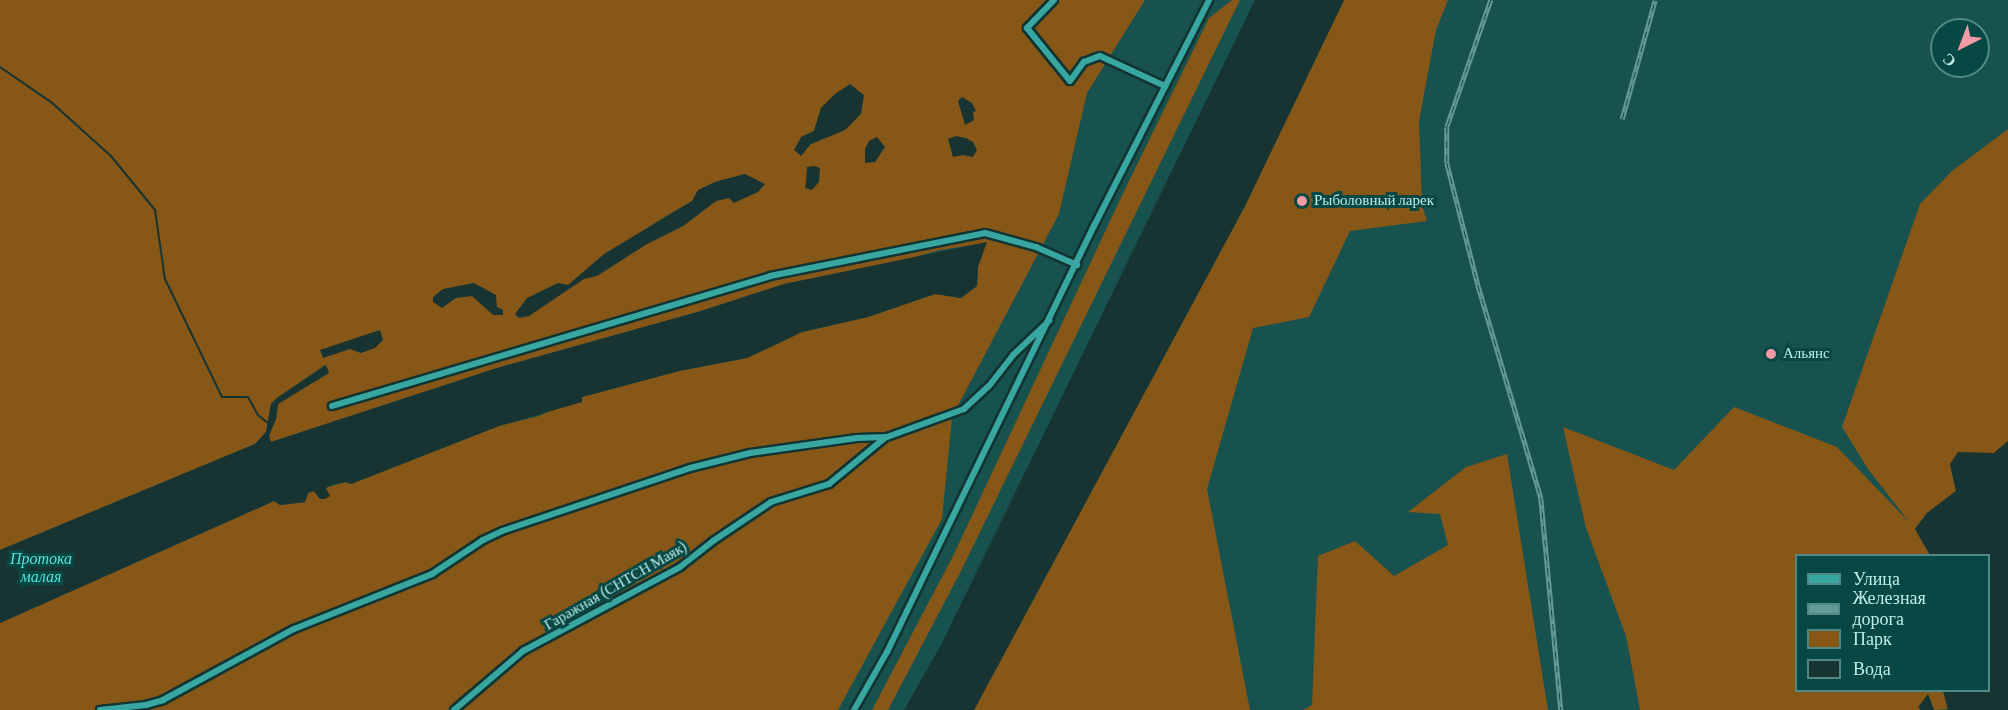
<!DOCTYPE html>
<html>
<head>
<meta charset="utf-8">
<style>
  body { margin:0 }
  #map { position:relative; width:2008px; height:710px; overflow:hidden; background:#17524f; font-family:"Crimson Pro",serif }
  div>[style] { position:absolute }
  .green>* { inset:0; background:#865716 }
  .water>* { inset:0; background:#183432 }
  .stream>* { height:2px; margin:-1px; padding:0 1px; transform-origin:1px; border-radius:1px; background:#183432 }
  .roads { filter:drop-shadow(2px 0 #123432) drop-shadow(-2px 0 #123432) drop-shadow(0 2px #123432) drop-shadow(0 -2px #123432) }
  .minor>* { height:6px; margin:-3px; padding:0 3px; transform-origin:3px; border-radius:3px; background:#38a7a2 }
  .rail>* { height:4.5px; margin-top:-2.25px; transform-origin:0; background:repeating-linear-gradient(90deg,#074744 0 7px,#639996 0 14px); box-sizing:border-box; border-block:2px solid #639996 }
  .dots>* { width:16px; height:16px; translate:-50% -50%; box-sizing:border-box; border:3px solid #074744; border-radius:50% }
  span { translate:-50% -50%; white-space:nowrap; text-align:center; line-height:1.15; -webkit-text-stroke:6px #074744; paint-order:stroke }
  .poi-label { font-size:15px; color:#bdede9 }
  .left { translate:0 -50%; text-align:left }
  .street-label { font-size:15px; color:#bdede9 }
  .water-label { font-size:16px; color:#56e2db; font-style:italic }
  .legend { position:absolute; left:1795px; top:554px; width:195px; height:138px; box-sizing:border-box; background:#074744; border:2px solid #508986; margin:0; padding:8px 10px; list-style:none; font-size:18px; color:#bdede9 }
  .legend li { display:flex; align-items:center; gap:12px; height:30px }
  .legend b { width:30px; border:2px solid #508986 }
  .north { position:absolute; left:1930px; top:18px; width:60px; height:60px; box-sizing:border-box; background:#074744; border:2px solid #508986; border-radius:50%; rotate:222deg; font-size:16px; font-weight:700; line-height:24px; text-align:center; color:#bdede9 }
  .north::after { content:''; display:block; margin:auto; width:21px; height:27px; background:#f39aa7; clip-path:polygon(50% 0,100% 100%,50% 72%,0 100%) }
</style>
</head>
<body>
<div id="map">
  <div class="green">
    <i style="clip-path:polygon(evenodd,0 0,1145px 0,1087px 93px,1059px 214px,952px 417px,942px 519px,838px 710px,0 710px,0 623px,274px 501px,281px 505px,305px 502px,308px 493px,314px 491px,346px 482px,351px 484px,499px 426px,539px 416px,582px 397px,679px 371px,747px 358px,802px 332px,868px 317px,935px 294px,961px 298px,977px 286px,978px 267px,986px 243px,940px 250px,887px 265px,784px 284px,701px 311px,497px 368px,271px 442px,269px 436px,276px 419px,278px 404px,329px 372px,325px 365px,277px 398px,271px 404px,266px 432px,255px 444px,0 550px,0 0,821px 108px,845px 130px,811px 144px,801px 137px,814px 131px,821px 108px,0 0,745px 174px,764px 184px,716px 201px,683px 226px,647px 244px,653px 224px,692px 201px,699px 190px,715px 182px,745px 174px)"></i>
    <i style="clip-path:polygon(1232px 0,1240px 0,961px 571px,888px 710px,872px 710px,953px 556px,1126px 187px,1209px 18px)"></i>
    <i style="clip-path:polygon(1344px 0,1448px 0,1436px 30px,1419px 121px,1422px 205px,1427px 221px,1350px 231px,1309px 317px,1253px 328px,1207px 489px,1250px 710px,974px 710px,1245px 206px)"></i>
    <i style="clip-path:polygon(2008px 129px,2008px 441px,1994px 453px,1950px 464px,1956px 491px,1927px 513px,1915px 529px,1930px 555px,1796px 556px,1796px 690px,1943px 691px,1949px 709px,1934px 710px,1928px 694px,1919px 706px,1920px 710px,1640px 710px,1626px 636px,1586px 528px,1563px 427px,1674px 470px,1734px 407px,1837px 447px,1909px 522px,1868px 469px,1842px 427px,1920px 204px,1952px 171px)"></i>
    <i style="clip-path:polygon(1507px 454px,1548px 710px,1303px 710px,1312px 705px,1318px 556px,1355px 541px,1394px 576px,1448px 545px,1440px 514px,1408px 512px,1466px 467px)"></i>
  </div>
  <div class="water">
    <i style="clip-path:polygon(1255px 0,1344px 0,1245px 206px,974px 710px,904px 710px,941px 645px)"></i>
    <i style="clip-path:polygon(850px 84px,864px 95px,861px 114px,845px 130px,811px 144px,801px 156px,794px 150px,801px 137px,814px 131px,821px 108px,835px 94px)"></i>
    <i style="clip-path:polygon(962px 97px,972px 103px,976px 111px,973px 112px,974px 120px,965px 125px,958px 101px)"></i>
    <i style="clip-path:polygon(956px 136px,966px 138px,973px 142px,977px 150px,973px 157px,963px 155px,953px 157px,948px 139px)"></i>
    <i style="clip-path:polygon(877px 137px,885px 147px,875px 162px,865px 163px,865px 149px,869px 141px)"></i>
    <i style="clip-path:polygon(814px 166px,820px 168px,819px 182px,812px 190px,805px 188px,806px 182px,807px 167px)"></i>
    <i style="clip-path:polygon(745px 174px,765px 184px,758px 192px,734px 203px,729px 198px,716px 201px,683px 226px,647px 244px,597px 276px,584px 279px,529px 316px,519px 318px,515px 314px,527px 298px,558px 283px,568px 285px,604px 254px,692px 201px,698px 190px,715px 182px)"></i>
    <i style="clip-path:polygon(987px 242px,978px 267px,977px 286px,961px 298px,935px 294px,868px 317px,802px 332px,747px 358px,679px 371px,582px 397px,582px 402px,499px 426px,351px 484px,346px 482px,331px 485px,326px 488px,330px 496px,325px 499px,320px 499px,314px 491px,308px 493px,305px 502px,280px 505px,274px 501px,0 623px,0 550px,255px 444px,266px 432px,271px 404px,277px 398px,326px 365px,329px 373px,278px 404px,276px 419px,269px 436px,271px 442px,497px 368px,701px 311px,784px 284px)"></i>
    <i style="clip-path:polygon(474px 283px,496px 295px,497px 307px,503px 310px,503px 315px,493px 315px,472px 296px,456px 298px,442px 308px,433px 302px,433px 297px,443px 289px)"></i>
    <i style="clip-path:polygon(380px 330px,383px 340px,375px 348px,361px 353px,350px 349px,323px 358px,320px 350px)"></i>
    <i style="clip-path:polygon(2008px 441px,2008px 710px,1948px 710px,1943px 691px,1988px 690px,1988px 556px,1930px 555px,1915px 529px,1927px 513px,1956px 491px,1950px 464px,1958px 452px,1994px 453px)"></i>
    <i style="clip-path:polygon(1928px 694px,1934px 710px,1920px 710px,1919px 706px)"></i>
  </div>
  <div class="stream">
    <i style="left:0;top:67px;width:62px;rotate:34.5deg"></i>
    <i style="left:51px;top:102px;width:81px;rotate:42deg"></i>
    <i style="left:111px;top:156px;width:70px;rotate:50.8deg"></i>
    <i style="left:155px;top:210px;width:70px;rotate:81.8deg"></i>
    <i style="left:165px;top:279px;width:131px;rotate:64.2deg"></i>
    <i style="left:222px;top:397px;width:26px"></i>
    <i style="left:248px;top:397px;width:21px;rotate:61deg"></i>
    <i style="left:258px;top:415px;width:14px;rotate:39deg"></i>
  </div>
  <div class="roads">
    <div class="minor">
      <i style="left:1054px;top:0;width:39px;rotate:134deg"></i>
      <i style="left:1027px;top:28px;width:68px;rotate:50.9deg"></i>
      <i style="left:1070px;top:81px;width:24px;rotate:-54deg"></i>
      <i style="left:1084px;top:62px;width:17px;rotate:-21deg"></i>
      <i style="left:1100px;top:56px;width:72px;rotate:24.8deg"></i>
      <i style="left:332px;top:406px;width:457px;rotate:-16.5deg"></i>
      <i style="left:770px;top:276px;width:219px;rotate:-11.3deg"></i>
      <i style="left:985px;top:233px;width:53px;rotate:15.4deg"></i>
      <i style="left:1036px;top:247px;width:45px;rotate:23.7deg"></i>
      <i style="left:100px;top:710px;width:46px;rotate:-6.2deg"></i>
      <i style="left:146px;top:705px;width:18px;rotate:-16deg"></i>
      <i style="left:163px;top:700px;width:149px;rotate:-28.5deg"></i>
      <i style="left:294px;top:629px;width:149px;rotate:-21.7deg"></i>
      <i style="left:432px;top:574px;width:61px;rotate:-33.7deg"></i>
      <i style="left:483px;top:540px;width:21px;rotate:-25deg"></i>
      <i style="left:502px;top:531px;width:198px;rotate:-18.5deg"></i>
      <i style="left:690px;top:468px;width:62px;rotate:-14deg"></i>
      <i style="left:750px;top:453px;width:108px;rotate:-8deg"></i>
      <i style="left:857px;top:438px;width:30px;rotate:-2deg"></i>
      <i style="left:887px;top:437px;width:82px;rotate:-20deg"></i>
      <i style="left:964px;top:409px;width:34px;rotate:-43deg"></i>
      <i style="left:989px;top:386px;width:39px;rotate:-52deg"></i>
      <i style="left:1013px;top:355px;width:50px;rotate:-43.4deg"></i>
      <i style="left:454px;top:710px;width:91px;rotate:-40.5deg"></i>
      <i style="left:523px;top:651px;width:178px;rotate:-28.1deg"></i>
      <i style="left:680px;top:567px;width:42px;rotate:-38.2deg"></i>
      <i style="left:713px;top:541px;width:70px;rotate:-33.9deg"></i>
      <i style="left:771px;top:502px;width:61px;rotate:-17.2deg"></i>
      <i style="left:829px;top:484px;width:74px;rotate:-39.5deg"></i>
      <i style="left:854px;top:710px;width:67px;rotate:-60.4deg"></i>
      <i style="left:887px;top:652px;width:474px;rotate:-64.1deg"></i>
      <i style="left:1094px;top:226px;width:254px;rotate:-63deg"></i>
    </div>
  </div>
  <div class="rail">
    <i style="left:1491px;top:0;width:134px;rotate:109.1deg"></i>
    <i style="left:1447px;top:127px;width:36px;rotate:90deg"></i>
    <i style="left:1447px;top:163px;width:126px;rotate:75.7deg"></i>
    <i style="left:1478px;top:285px;width:222px;rotate:73.5deg"></i>
    <i style="left:1541px;top:498px;width:213px;rotate:84.6deg"></i>
    <i style="left:1622px;top:119px;width:123px;rotate:-74.5deg"></i>
  </div>
  <div class="dots">
    <i style="left:1302px;top:201px;background:#f39aa7"></i>
    <i style="left:1771px;top:354px;background:#f39aa7"></i>
  </div>
  <div class="poi-label">
    <span class="left" style="left:1314px;top:201px">Рыболовный ларек</span>
    <span class="left" style="left:1783px;top:354px">Альянс</span>
  </div>
  <div class="street-label">
    <span style="left:616px;top:586px;rotate:-30deg">Гаражная (СНТСН Маяк)</span>
  </div>
  <div class="water-label">
    <span style="left:41px;top:568px">Протока<br>малая</span>
  </div>
  <ul class="legend">
  <li><b style="height:8px;background:#38a7a2"></b>Улица</li>
  <li><b style="height:8px;background:#639996"></b>Железная дорога</li>
  <li><b style="height:16px;background:#865716"></b>Парк</li>
  <li><b style="height:16px;background:#183432"></b>Вода</li>
  </ul>
  <div class="north">С</div>
</div>
</body>
</html>
